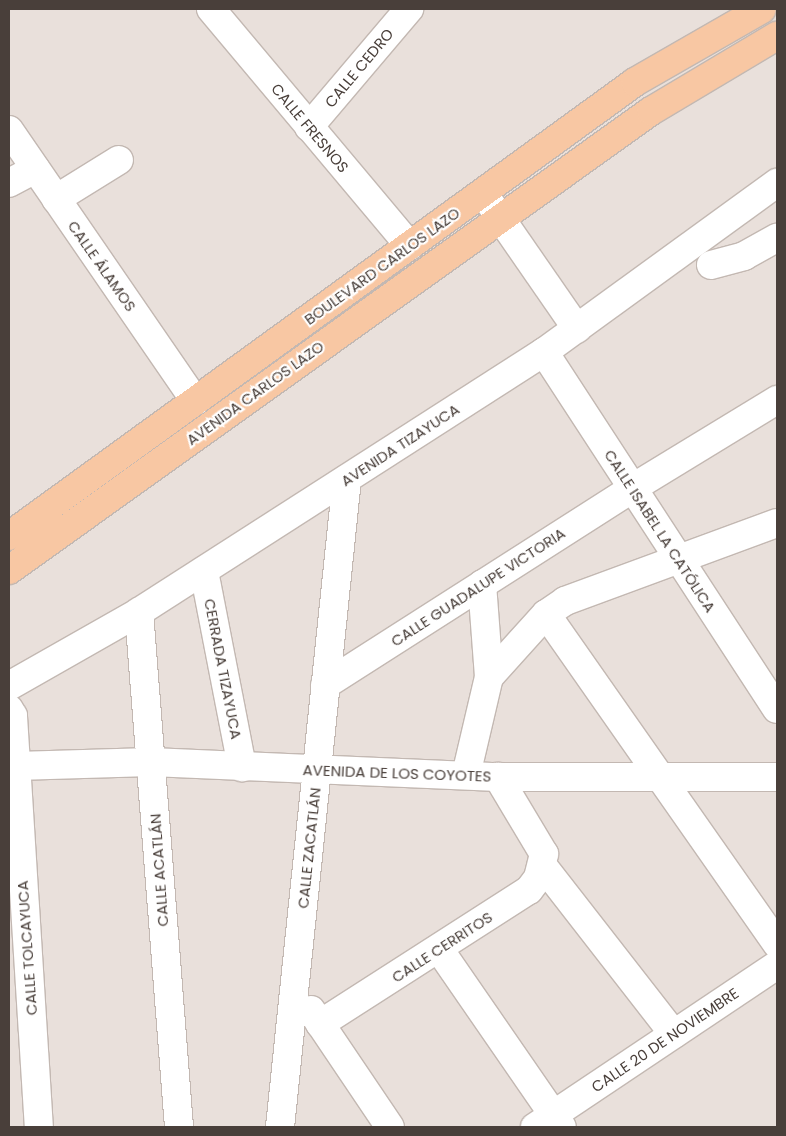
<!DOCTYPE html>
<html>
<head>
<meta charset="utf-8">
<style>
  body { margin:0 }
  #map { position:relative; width:786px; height:1136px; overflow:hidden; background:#f5f0ed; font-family:Poppins,sans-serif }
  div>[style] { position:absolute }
  .residential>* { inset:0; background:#e9e0db; transform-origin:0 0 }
  .roads { filter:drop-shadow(1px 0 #c3b8b2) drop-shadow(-1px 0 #c3b8b2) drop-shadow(0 1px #c3b8b2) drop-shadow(0 -1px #c3b8b2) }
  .minor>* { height:28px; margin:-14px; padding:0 14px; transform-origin:14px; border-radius:14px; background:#fff }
  .major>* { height:28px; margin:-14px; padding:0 14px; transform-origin:14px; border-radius:14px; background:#f8c7a3 }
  span { translate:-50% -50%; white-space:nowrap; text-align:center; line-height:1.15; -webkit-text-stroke:4.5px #fff; paint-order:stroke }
  .street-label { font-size:15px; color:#493f3a }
  .frame { position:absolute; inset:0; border:10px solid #493f3a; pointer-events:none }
</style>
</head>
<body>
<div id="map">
  <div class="residential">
    <i style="left:9px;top:9px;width:768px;height:1118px"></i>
  </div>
  <div class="roads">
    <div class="minor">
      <i style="left:211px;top:9px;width:309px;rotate:50deg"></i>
      <i style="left:309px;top:127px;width:155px;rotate:-49.7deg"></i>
      <i style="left:9px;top:130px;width:329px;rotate:55.5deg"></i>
      <i style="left:9px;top:183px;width:30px;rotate:-28deg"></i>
      <i style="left:483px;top:193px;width:165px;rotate:55.3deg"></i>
      <i style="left:56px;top:199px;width:74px;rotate:-31.8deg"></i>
      <i style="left:711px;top:265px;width:34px;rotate:-15deg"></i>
      <i style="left:744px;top:256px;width:38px;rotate:-29deg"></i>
      <i style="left:544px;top:352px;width:426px;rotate:56.9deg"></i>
      <i style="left:204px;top:571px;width:200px;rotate:79deg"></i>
      <i style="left:139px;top:612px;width:517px;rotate:85.56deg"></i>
      <i style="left:546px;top:614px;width:403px;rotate:55deg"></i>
      <i style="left:489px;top:677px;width:85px;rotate:-47.9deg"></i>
      <i style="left:546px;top:614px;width:23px;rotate:-34deg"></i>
      <i style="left:565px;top:601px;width:226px;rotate:-20.2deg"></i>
      <i style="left:325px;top:685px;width:363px;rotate:-32.6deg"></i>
      <i style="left:631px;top:489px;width:171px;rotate:-31.4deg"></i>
      <i style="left:9px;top:686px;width:150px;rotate:-29.6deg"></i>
      <i style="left:139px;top:612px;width:481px;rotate:-32.7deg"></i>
      <i style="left:544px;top:352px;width:288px;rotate:-36deg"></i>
      <i style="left:9px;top:709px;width:8px;rotate:60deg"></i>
      <i style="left:13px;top:716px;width:412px;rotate:86.4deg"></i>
      <i style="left:16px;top:766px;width:135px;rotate:-1.7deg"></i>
      <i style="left:151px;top:762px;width:347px;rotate:2.5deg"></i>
      <i style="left:498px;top:777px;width:279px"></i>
      <i style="left:466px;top:775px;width:101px;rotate:-76.8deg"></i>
      <i style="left:489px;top:677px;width:93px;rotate:-94.3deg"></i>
      <i style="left:543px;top:866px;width:213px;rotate:52.1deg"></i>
      <i style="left:439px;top:949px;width:216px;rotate:55.4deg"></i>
      <i style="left:311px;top:1010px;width:141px;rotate:56deg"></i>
      <i style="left:320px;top:1024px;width:248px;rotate:-32.7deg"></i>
      <i style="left:529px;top:890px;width:15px;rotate:-53deg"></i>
      <i style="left:538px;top:878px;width:25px;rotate:-76deg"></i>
      <i style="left:544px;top:854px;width:90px;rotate:-120.9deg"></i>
      <i style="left:280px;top:1127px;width:651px;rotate:-84.1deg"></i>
      <i style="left:535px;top:1127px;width:291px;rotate:-33.8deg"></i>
    </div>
    <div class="major">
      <i style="left:9px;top:536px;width:773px;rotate:-35.95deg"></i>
      <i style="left:635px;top:82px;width:146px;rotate:-29.9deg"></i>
      <i style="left:9px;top:570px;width:789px;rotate:-35.56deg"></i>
      <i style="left:651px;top:111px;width:147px;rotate:-30.8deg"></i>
    </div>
  </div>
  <div class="street-label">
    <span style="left:359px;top:68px;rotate:-50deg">CALLE CEDRO</span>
    <span style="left:310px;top:128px;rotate:50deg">CALLE FRESNOS</span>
    <span style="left:102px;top:266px;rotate:55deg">CALLE ÁLAMOS</span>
    <span style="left:382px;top:266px;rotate:-36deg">BOULEVARD CARLOS LAZO</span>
    <span style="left:255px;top:393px;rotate:-36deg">AVENIDA CARLOS LAZO</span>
    <span style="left:400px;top:445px;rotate:-33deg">AVENIDA TIZAYUCA</span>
    <span style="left:660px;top:531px;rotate:57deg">CALLE ISABEL LA CATÓLICA</span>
    <span style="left:478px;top:587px;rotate:-33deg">CALLE GUADALUPE VICTORIA</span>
    <span style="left:223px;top:669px;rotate:79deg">CERRADA TIZAYUCA</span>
    <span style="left:397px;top:773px;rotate:2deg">AVENIDA DE LOS COYOTES</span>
    <span style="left:309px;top:848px;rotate:-84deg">CALLE ZACATLÁN</span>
    <span style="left:159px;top:870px;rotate:-94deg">CALLE ACATLÁN</span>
    <span style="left:442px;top:947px;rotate:-33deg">CALLE CERRITOS</span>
    <span style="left:27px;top:948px;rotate:-94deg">CALLE TOLCAYUCA</span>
    <span style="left:665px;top:1040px;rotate:-34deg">CALLE 20 DE NOVIEMBRE</span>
  </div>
  <div class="frame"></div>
</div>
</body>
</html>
